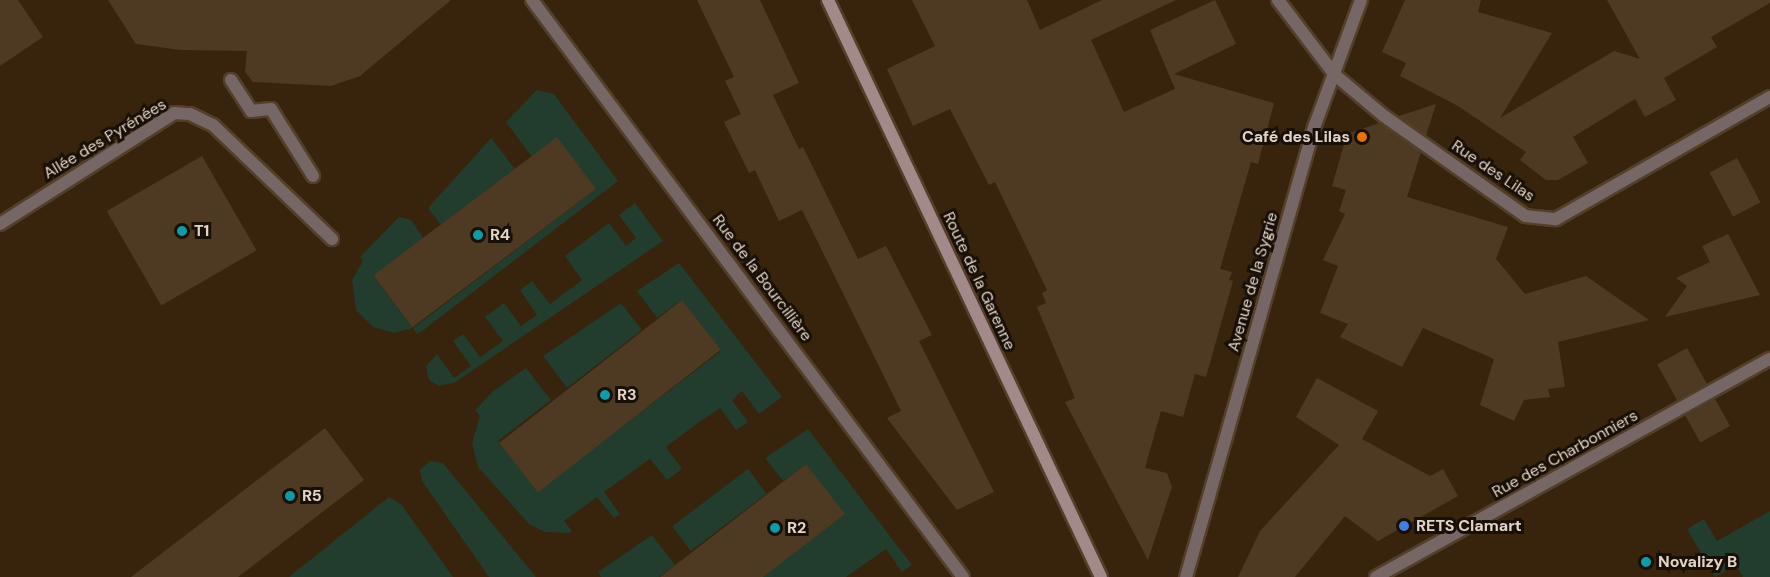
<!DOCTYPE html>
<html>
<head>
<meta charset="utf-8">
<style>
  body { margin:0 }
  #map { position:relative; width:1770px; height:577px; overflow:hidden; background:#38230c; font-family:"DM Sans",sans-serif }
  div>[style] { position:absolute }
  .green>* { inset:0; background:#223c2d; transform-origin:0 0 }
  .building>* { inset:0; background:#4e3a22; transform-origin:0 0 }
  .roads { filter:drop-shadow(2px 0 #533f2a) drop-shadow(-2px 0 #533f2a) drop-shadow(0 2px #533f2a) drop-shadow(0 -2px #533f2a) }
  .street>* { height:12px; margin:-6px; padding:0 6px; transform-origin:6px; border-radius:6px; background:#766 }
  .secondary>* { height:12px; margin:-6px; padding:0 6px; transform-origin:6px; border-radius:6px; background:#a38989 }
  .dots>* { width:16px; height:16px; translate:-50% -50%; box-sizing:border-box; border:3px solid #180f06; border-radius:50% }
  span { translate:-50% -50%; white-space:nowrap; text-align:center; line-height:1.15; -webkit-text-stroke:6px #180f06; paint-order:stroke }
  .poi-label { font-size:16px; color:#e2d4c7; font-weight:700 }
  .right { translate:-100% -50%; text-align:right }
  .left { translate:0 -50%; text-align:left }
  .street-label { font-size:16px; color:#e2d4c7 }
</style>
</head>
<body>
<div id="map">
  <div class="green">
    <i style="clip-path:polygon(537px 90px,554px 94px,618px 181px,421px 332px,417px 334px,413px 328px,394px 333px,373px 327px,356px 310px,352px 280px,363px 261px,360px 257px,399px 217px,411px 220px,424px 239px,374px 277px,413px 328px,596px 189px,557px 138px,532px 157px,506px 122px)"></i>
    <i style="clip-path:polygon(491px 138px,515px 169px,441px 225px,428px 208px)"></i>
    <i style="clip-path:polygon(635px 203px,663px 241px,454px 383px,439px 386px,429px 380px,426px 366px,437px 354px,454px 378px,471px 366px,453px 341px,463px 334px,480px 357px,503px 341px,485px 317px,504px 303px,521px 326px,537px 315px,520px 290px,532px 281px,550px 304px,582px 280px,565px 256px,609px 223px,626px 246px,636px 238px,619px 215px)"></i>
    <i style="clip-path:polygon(679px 263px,782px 397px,759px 414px,742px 391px,732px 400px,748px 422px,736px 430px,720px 408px,698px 423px,666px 447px,682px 469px,667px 480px,650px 459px,604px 492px,620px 514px,614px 518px,597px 497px,564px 521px,572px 531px,569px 533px,545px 532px,529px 524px,478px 467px,472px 443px,480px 416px,475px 410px,493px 391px,526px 368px,551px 400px,498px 441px,538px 491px,721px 351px,682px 300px,657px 318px,637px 291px)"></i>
    <i style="clip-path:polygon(621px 303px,642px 330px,567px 388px,543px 356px)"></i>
    <i style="clip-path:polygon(808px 429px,912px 565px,902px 572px,886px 549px,846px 577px,763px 577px,806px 464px,783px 481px,765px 458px)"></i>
    <i style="clip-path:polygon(430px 461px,443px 463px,536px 577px,489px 577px,422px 481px,420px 470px)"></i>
    <i style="left:748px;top:469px;width:31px;height:95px;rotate:53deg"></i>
    <i style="clip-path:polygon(389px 497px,401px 504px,453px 577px,289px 577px)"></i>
    <i style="clip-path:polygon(1770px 511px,1770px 577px,1743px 577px,1736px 565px,1715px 577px,1687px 529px,1704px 519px,1717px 541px)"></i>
    <i style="clip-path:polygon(652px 535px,675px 565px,659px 577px,601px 577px,598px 572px)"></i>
  </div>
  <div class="building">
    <i style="clip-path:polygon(0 0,18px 0,43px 37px,0 66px)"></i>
    <i style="clip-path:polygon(108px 0,451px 0,360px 76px,331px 86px,253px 82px,245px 72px,247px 51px,181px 50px,136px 44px)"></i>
    <i style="clip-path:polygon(697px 0,760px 0,799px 83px,773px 95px,799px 149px,803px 147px,858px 259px,886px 246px,932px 335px,919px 341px,994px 492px,957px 510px,887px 418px,901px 411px,802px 210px,779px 221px,755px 170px,749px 173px,724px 122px,741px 114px,725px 81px,734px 77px)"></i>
    <i style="clip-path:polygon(912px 0,1027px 0,1040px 30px,1102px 0,1176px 0,1091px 40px,1124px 112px,1175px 89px,1150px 30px,1215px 0,1236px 44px,1174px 74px,1274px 103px,1258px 164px,1251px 162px,1220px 269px,1232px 272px,1229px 280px,1233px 281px,1206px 377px,1195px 374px,1183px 417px,1161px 411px,1145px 468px,1167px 473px,1172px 487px,1148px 560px,1065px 402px,1075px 398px,1037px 307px,1046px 303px,1042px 293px,1047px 290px,995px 182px,989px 185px,950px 109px,913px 126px,887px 69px,935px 46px)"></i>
    <i style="clip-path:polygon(1405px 0,1481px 0,1478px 12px,1552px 33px,1500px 118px,1614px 51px,1640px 59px,1607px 0,1770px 0,1770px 3px,1711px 37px,1717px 47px,1664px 78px,1676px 100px,1645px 117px,1635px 99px,1573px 137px,1588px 163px,1558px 180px,1546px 180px,1520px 160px,1526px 152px,1458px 106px,1400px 76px,1406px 63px,1382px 52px)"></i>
    <i style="clip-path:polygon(1436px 104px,1426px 136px,1399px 116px)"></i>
    <i style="clip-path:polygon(1379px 123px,1421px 152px,1407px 197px,1508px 227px,1496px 259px,1525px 294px,1586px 276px,1649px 320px,1558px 342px,1565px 387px,1548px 389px,1550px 397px,1524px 400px,1514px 421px,1480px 405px,1494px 359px,1423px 328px,1402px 367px,1340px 337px,1348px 324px,1320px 313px,1338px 266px,1323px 260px,1345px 214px,1339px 211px,1346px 190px,1332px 186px,1347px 134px)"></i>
    <i style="left:557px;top:137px;width:65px;height:230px;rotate:53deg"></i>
    <i style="left:202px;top:156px;width:109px;height:110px;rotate:60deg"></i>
    <i style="left:1737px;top:158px;width:50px;height:31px;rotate:62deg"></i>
    <i style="clip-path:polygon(1728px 234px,1760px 295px,1665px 317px,1687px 286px,1676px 278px,1710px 262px,1702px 246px)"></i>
    <i style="left:682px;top:300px;width:63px;height:232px;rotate:52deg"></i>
    <i style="left:1687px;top:348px;width:41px;height:34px;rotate:61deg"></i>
    <i style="clip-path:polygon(1317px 378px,1378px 411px,1362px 439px,1430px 476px,1443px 469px,1458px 496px,1378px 541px,1345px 516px,1295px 577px,1238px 577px,1260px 531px,1339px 445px,1296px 417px)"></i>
    <i style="left:1715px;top:399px;width:31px;height:34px;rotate:61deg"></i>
    <i style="clip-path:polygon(325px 428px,364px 480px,238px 577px,131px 577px)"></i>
    <i style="clip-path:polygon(806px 464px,845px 514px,763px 577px,660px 577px)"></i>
  </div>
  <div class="roads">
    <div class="street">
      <i style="left:532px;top:0;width:720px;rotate:53.24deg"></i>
      <i style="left:1278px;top:0;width:94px;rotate:52.8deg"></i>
      <i style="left:1335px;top:75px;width:64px;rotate:39.9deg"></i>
      <i style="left:1384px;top:116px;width:173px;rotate:35.3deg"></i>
      <i style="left:1525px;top:216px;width:31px;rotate:6deg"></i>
      <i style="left:1556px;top:219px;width:246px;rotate:-29.7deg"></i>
      <i style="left:231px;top:80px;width:37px;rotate:57deg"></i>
      <i style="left:251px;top:111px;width:20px;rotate:-6deg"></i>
      <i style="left:271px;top:109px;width:79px;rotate:57.9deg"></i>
      <i style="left:0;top:224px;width:206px;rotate:-32.5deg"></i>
      <i style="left:174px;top:113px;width:16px;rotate:4deg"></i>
      <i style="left:190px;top:114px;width:25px;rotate:26deg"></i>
      <i style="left:213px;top:125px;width:165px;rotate:43.8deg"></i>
      <i style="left:1186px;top:577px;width:470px;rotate:-74.1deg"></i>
      <i style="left:1315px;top:125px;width:133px;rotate:-69.8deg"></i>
      <i style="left:1376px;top:577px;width:450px;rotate:-29deg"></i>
    </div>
    <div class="secondary">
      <i style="left:828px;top:0;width:638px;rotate:64.68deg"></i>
    </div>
  </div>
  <div class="dots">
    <i style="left:1362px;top:137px;background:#e8710a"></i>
    <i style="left:182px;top:231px;background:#0f9aa8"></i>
    <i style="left:478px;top:235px;background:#0f9aa8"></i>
    <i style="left:605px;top:395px;background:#0f9aa8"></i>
    <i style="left:290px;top:496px;background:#0f9aa8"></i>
    <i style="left:1404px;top:526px;background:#3f7fe0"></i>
    <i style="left:775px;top:528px;background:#0f9aa8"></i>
    <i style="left:1646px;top:562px;background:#0f9aa8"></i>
  </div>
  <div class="poi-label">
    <span class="right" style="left:1350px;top:137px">Café des Lilas</span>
    <span class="left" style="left:194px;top:231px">T1</span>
    <span class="left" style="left:490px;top:235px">R4</span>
    <span class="left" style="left:617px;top:395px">R3</span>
    <span class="left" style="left:302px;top:496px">R5</span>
    <span class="left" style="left:1416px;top:526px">RETS Clamart</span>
    <span class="left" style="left:787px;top:528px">R2</span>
    <span class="left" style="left:1658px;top:562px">Novalizy B</span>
  </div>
  <div class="street-label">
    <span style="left:105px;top:139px;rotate:-31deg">Allée des Pyrénées</span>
    <span style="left:1493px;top:171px;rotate:34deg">Rue des Lilas</span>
    <span style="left:762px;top:278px;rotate:53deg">Rue de la Bourcillière</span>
    <span style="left:979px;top:281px;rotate:65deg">Route de la Garenne</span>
    <span style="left:1253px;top:282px;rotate:-74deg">Avenue de la Sygrie</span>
    <span style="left:1565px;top:454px;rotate:-29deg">Rue des Charbonniers</span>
  </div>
</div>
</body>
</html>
